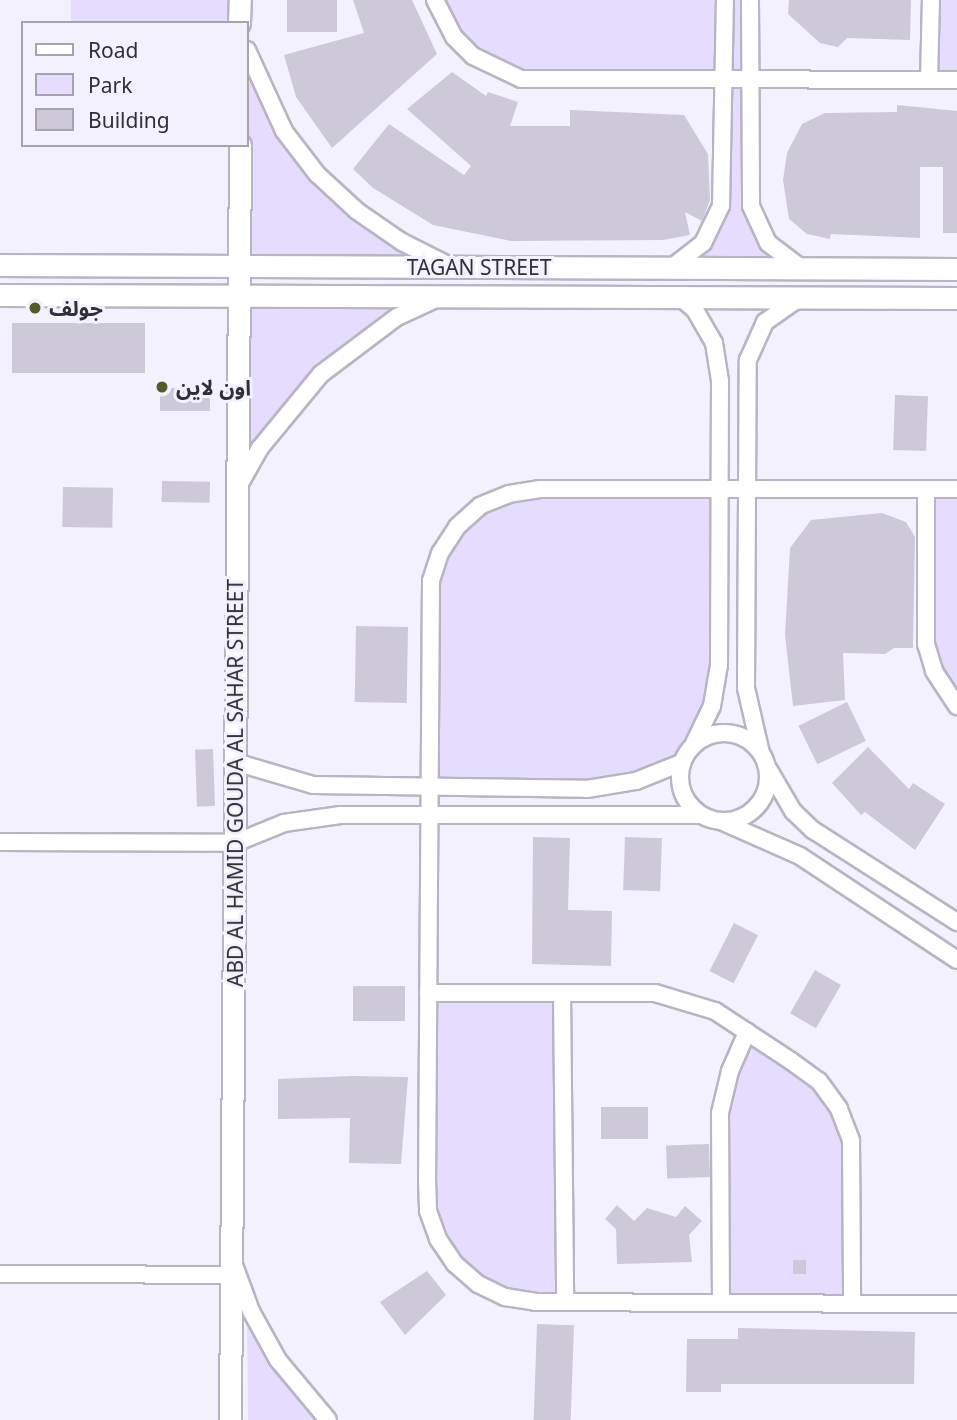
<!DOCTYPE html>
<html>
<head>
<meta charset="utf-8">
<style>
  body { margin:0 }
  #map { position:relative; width:957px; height:1420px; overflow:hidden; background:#f4f1fe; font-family:"Noto Sans","Noto Sans Arabic",sans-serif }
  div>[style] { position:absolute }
  .green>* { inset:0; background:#e5dcfe; transform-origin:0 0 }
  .building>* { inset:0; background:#cdc9d9; transform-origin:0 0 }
  .roads { filter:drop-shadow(2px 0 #b8b4c3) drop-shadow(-2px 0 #b8b4c3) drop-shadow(0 2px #b8b4c3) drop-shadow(0 -2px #b8b4c3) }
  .minor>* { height:16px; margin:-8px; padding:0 8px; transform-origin:8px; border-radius:8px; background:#fff }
  .minor>.ring { margin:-8px; padding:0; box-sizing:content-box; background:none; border:16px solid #fff; border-radius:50% }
  .tertiary>* { height:21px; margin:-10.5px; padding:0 10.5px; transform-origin:10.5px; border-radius:10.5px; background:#fff }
  .dots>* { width:19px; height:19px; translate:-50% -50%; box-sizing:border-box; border:4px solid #f4f1fe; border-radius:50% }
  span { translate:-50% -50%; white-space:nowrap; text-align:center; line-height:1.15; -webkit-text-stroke:6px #f4f1fe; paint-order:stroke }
  .street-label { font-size:21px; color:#302f35 }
  .poi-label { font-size:21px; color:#302f35; font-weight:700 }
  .left { translate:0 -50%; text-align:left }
  .legend { position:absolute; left:21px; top:21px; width:228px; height:126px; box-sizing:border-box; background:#f4f1fe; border:2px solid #a6a3ae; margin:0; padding:9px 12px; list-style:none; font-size:21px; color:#302f35 }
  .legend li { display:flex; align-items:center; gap:14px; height:35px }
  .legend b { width:35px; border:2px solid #a6a3ae }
</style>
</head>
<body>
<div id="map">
  <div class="green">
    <i style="left:71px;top:0;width:169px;height:23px"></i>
    <i style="clip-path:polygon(435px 0,750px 0,749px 185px,783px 257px,671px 268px,714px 226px,724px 81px,551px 82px,473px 56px)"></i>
    <i style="left:931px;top:0;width:26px;height:80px"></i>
    <i style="clip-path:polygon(247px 50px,284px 130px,357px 211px,451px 266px,239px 266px,247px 145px)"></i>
    <i style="clip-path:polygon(238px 296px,440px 296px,321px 374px,237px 489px)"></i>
    <i style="clip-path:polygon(720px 489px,719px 665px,694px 743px,681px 763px,636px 781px,430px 787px,431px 581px,457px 527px,509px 494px)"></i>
    <i style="clip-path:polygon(926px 489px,957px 489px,957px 706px,934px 671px)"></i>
    <i style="clip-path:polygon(428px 993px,562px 993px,565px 1302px,505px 1297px,455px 1264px,428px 1211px)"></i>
    <i style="clip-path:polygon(747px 1032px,819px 1081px,851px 1141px,852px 1303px,721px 1303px,720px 1113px)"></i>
    <i style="clip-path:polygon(247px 1311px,274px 1363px,321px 1420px,248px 1420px)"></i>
  </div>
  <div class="building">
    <i style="left:287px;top:0;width:50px;height:32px"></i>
    <i style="clip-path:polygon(353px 0,412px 0,437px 54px,332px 148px,296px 97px,284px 55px,364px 33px)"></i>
    <i style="clip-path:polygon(789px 0,911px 0,910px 40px,847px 38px,838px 47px,820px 43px,788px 14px)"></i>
    <i style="clip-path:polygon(452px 72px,486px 96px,488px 92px,518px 102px,510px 126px,570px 126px,570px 110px,684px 115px,708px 154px,710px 200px,702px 221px,685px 212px,690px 235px,663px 240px,511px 241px,433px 225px,373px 188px,353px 169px,389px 124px,464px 175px,471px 166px,407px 109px)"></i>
    <i style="clip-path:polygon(897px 105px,957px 111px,957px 233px,943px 233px,943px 167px,920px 167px,920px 238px,831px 234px,830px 239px,807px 234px,789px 219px,783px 180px,787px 153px,802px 124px,825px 113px,897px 112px)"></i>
    <i style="left:12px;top:323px;width:133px;height:50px"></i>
    <i style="left:160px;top:388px;width:50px;height:23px"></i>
    <i style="left:895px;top:395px;width:33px;height:55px;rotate:2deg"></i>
    <i style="left:162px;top:481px;width:48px;height:21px;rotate:1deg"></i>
    <i style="left:63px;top:487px;width:50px;height:40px;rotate:1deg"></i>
    <i style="clip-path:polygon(882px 513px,906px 522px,915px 537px,913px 648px,894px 648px,885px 654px,843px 653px,845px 700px,793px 706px,785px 635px,790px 548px,811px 520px)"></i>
    <i style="left:356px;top:626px;width:52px;height:76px;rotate:1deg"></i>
    <i style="left:847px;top:702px;width:43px;height:54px;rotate:64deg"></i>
    <i style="clip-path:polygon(868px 747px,909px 789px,913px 783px,945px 804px,915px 850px,865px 812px,861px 815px,832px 783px)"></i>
    <i style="left:213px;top:749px;width:57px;height:18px;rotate:88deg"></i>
    <i style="clip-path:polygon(533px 837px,570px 838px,568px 910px,612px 911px,611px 966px,532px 964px)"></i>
    <i style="left:625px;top:837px;width:37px;height:53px;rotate:2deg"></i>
    <i style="left:734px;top:923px;width:27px;height:54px;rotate:27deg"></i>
    <i style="left:815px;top:970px;width:30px;height:50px;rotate:30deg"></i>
    <i style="left:353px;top:986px;width:52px;height:35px"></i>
    <i style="clip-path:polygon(352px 1076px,408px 1077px,401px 1164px,349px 1163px,350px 1118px,278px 1119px,278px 1079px)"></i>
    <i style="left:601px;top:1107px;width:47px;height:32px"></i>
    <i style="left:709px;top:1144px;width:33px;height:43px;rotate:88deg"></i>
    <i style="clip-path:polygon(617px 1205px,634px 1221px,647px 1208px,676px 1217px,685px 1206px,702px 1221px,689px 1235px,692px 1262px,617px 1264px,616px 1229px,605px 1219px)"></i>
    <i style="left:793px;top:1260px;width:13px;height:14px"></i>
    <i style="clip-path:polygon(427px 1271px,446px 1295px,405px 1335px,380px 1302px)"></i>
    <i style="left:537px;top:1324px;width:37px;height:96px;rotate:2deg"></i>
    <i style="clip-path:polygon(738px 1328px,915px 1332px,914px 1384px,721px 1384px,721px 1392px,686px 1392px,687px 1339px,738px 1339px)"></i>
  </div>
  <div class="roads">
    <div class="minor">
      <i style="left:435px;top:0;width:42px;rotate:62.8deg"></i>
      <i style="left:454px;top:37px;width:27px;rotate:45deg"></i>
      <i style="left:473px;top:56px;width:53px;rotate:25.6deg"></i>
      <i style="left:521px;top:79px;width:436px;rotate:0.1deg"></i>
      <i style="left:750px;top:0;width:206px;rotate:89.7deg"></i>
      <i style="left:751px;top:206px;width:41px;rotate:65.3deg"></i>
      <i style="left:768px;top:243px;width:41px;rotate:37.1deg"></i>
      <i style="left:247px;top:50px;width:89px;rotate:65.4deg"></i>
      <i style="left:284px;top:131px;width:54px;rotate:52.5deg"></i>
      <i style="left:317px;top:174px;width:54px;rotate:42.8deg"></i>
      <i style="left:357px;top:211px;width:55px;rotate:34.6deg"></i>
      <i style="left:402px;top:242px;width:51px;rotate:26.6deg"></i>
      <i style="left:929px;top:80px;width:80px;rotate:-88.6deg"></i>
      <i style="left:671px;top:268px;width:41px;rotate:-38deg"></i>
      <i style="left:703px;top:243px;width:41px;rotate:-64.1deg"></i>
      <i style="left:721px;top:206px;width:206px;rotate:-88.9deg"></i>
      <i style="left:680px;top:297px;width:20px;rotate:41deg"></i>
      <i style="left:695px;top:310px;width:38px;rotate:60deg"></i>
      <i style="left:714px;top:343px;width:38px;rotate:81deg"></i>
      <i style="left:720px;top:381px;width:284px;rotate:90.2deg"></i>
      <i style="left:719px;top:665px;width:42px;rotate:99.7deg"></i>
      <i style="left:712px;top:706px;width:41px;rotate:115.9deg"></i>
      <i style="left:238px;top:487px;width:45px;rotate:-60.6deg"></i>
      <i style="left:260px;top:448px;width:96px;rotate:-50.5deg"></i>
      <i style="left:321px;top:374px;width:95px;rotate:-36.9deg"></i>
      <i style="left:397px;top:317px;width:43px;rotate:-24.8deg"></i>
      <i style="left:926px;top:489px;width:155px;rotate:90deg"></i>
      <i style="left:926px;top:644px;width:28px;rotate:73deg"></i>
      <i style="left:934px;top:671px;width:42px;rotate:56.7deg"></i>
      <i style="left:957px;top:489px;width:417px;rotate:180deg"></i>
      <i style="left:540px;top:489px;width:31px;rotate:171deg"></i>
      <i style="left:509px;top:494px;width:31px;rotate:158deg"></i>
      <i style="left:480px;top:506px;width:31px;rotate:138deg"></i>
      <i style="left:457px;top:527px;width:31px;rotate:123deg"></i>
      <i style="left:440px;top:553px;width:29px;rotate:108deg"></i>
      <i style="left:431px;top:581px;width:599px;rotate:90.38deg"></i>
      <i style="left:427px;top:1180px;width:31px;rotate:88deg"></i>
      <i style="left:428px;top:1211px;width:30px;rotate:70deg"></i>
      <i style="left:438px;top:1239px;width:30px;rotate:56deg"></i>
      <i style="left:455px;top:1264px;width:30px;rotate:41deg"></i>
      <i style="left:478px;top:1284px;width:30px;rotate:26deg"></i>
      <i style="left:505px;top:1297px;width:30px;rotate:9deg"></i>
      <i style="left:535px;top:1302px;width:422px;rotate:0.3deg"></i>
      <i class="ring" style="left:680px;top:733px;width:72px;height:72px"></i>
      <i style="left:761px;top:753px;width:67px;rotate:-103deg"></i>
      <i style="left:746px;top:688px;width:328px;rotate:-89.7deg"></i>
      <i style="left:748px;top:360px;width:42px;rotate:-65.9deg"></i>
      <i style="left:765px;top:322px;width:40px;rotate:-34.9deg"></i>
      <i style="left:235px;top:762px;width:81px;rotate:16.4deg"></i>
      <i style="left:313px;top:785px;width:274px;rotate:0.8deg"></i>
      <i style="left:587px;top:789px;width:50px;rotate:-9.3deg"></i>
      <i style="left:636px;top:781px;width:48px;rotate:-21.8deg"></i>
      <i style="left:769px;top:770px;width:48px;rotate:59.7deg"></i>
      <i style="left:793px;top:811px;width:28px;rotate:44deg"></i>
      <i style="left:813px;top:830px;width:171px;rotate:32.6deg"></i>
      <i style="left:723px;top:822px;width:84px;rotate:23.8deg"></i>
      <i style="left:800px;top:856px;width:188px;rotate:33.5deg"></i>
      <i style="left:0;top:842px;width:235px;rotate:0.2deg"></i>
      <i style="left:235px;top:843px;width:53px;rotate:-22.2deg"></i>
      <i style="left:284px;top:823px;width:57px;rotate:-8.1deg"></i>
      <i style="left:340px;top:815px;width:360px"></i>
      <i style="left:428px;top:993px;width:227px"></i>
      <i style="left:655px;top:993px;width:63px;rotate:16.7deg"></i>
      <i style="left:715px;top:1011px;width:91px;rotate:33.3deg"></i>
      <i style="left:791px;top:1061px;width:34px;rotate:36deg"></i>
      <i style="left:819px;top:1081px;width:34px;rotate:54deg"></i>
      <i style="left:839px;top:1109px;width:34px;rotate:69deg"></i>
      <i style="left:851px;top:1141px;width:162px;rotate:89.6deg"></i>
      <i style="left:562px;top:993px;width:309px;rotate:89.4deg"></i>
      <i style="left:234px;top:1265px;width:49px;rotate:69.7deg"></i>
      <i style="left:251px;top:1311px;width:56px;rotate:61.1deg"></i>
      <i style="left:278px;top:1360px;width:78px;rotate:50.2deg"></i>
      <i style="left:0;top:1274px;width:231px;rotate:0.2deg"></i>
      <i style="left:721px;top:1303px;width:190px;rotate:-90.3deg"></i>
      <i style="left:720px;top:1113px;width:43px;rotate:-76.6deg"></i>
      <i style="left:730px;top:1071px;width:43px;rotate:-66.4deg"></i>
    </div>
    <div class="tertiary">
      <i style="left:239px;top:23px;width:23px;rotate:-88deg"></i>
      <i style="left:0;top:265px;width:957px;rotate:0.24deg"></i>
      <i style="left:0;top:295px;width:957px;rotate:0.18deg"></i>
      <i style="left:230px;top:1420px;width:1275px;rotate:-89.55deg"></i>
    </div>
  </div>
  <div class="dots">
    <i style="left:35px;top:308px;background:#535b2a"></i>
    <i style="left:162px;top:387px;background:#535b2a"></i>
  </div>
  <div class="street-label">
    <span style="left:479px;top:267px">TAGAN STREET</span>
    <span style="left:235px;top:783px;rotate:-90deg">ABD AL HAMID GOUDA AL SAHAR STREET</span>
  </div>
  <div class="poi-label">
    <span class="left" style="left:49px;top:308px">جولف</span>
    <span class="left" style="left:176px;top:387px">اون لاين</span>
  </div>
  <ul class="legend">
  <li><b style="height:9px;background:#fff"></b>Road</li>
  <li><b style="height:19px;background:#e5dcfe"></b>Park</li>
  <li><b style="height:19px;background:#cdc9d9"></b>Building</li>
  </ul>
</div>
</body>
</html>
